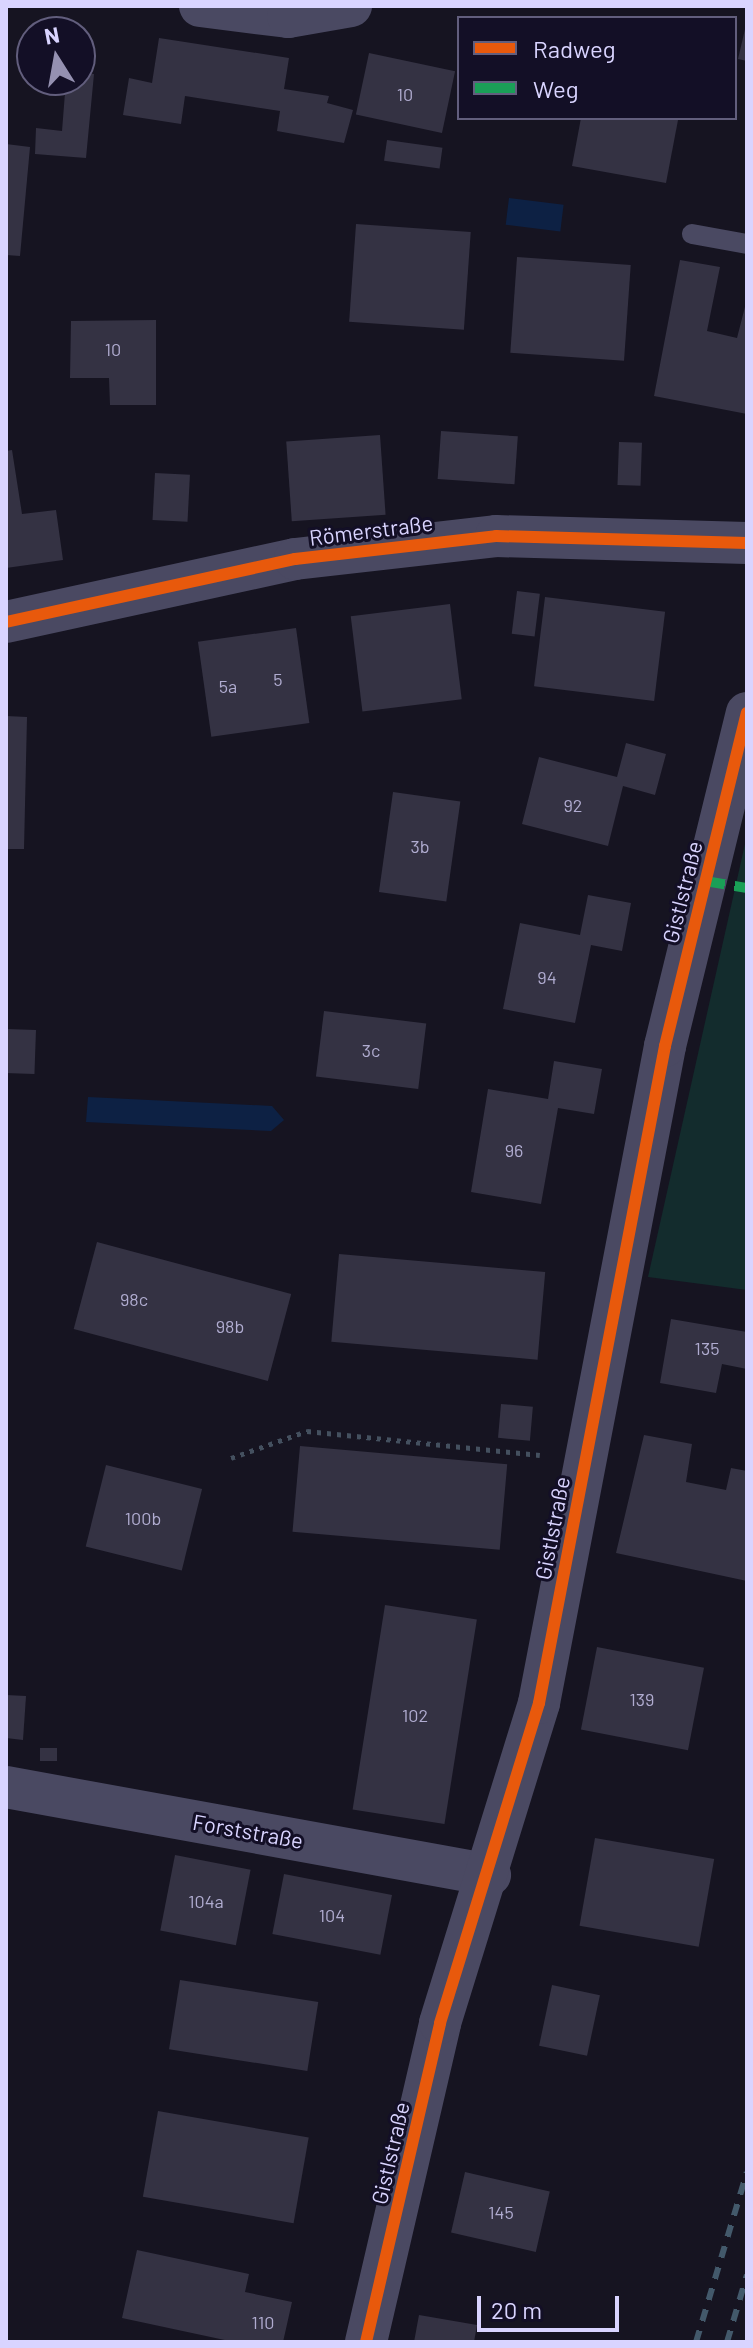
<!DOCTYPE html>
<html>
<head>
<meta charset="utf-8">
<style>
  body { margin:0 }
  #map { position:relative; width:753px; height:2348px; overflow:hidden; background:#161421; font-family:Barlow,sans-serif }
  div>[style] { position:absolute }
  .green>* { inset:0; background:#132c2d }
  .water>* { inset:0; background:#0d2144; transform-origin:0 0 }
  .building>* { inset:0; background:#343243; transform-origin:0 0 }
  .path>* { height:5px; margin-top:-2.5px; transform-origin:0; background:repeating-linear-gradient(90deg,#44505f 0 4px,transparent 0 10px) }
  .service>* { height:20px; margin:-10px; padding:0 10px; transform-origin:10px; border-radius:10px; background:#4a4962 }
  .minor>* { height:42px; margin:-21px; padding:0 21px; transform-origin:21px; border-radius:21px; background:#4a4962 }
  .rail>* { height:6px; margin-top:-3px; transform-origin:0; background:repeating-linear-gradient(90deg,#43596b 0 12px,transparent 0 22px) }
  .quiet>* { height:10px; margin-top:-5px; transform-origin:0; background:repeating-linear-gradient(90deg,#1a9f57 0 20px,transparent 0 30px) }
  .cycleway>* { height:12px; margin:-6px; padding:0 6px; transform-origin:6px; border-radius:6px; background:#e8590c }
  span { translate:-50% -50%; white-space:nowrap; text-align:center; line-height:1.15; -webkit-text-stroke:6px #130f26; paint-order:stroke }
  .number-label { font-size:18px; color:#b0acd0 }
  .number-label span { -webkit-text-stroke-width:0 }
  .street-label { font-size:22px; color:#d9d4ff }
  .frame { position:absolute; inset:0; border:8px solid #d9d4ff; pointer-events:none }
  .legend { position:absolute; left:457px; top:16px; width:280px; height:104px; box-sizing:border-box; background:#130f26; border:2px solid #625e7d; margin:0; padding:10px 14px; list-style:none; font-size:24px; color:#d9d4ff }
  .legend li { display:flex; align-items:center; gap:16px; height:40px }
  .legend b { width:40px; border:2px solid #625e7d }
  .north { position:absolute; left:16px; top:16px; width:80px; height:80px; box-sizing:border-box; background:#130f26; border:2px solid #625e7d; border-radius:50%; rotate:349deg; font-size:22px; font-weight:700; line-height:32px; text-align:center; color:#d9d4ff }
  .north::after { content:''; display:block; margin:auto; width:28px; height:36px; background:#9591b1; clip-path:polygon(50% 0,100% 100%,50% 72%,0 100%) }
  .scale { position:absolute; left:477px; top:2296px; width:142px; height:36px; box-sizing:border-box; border:4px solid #d9d4ff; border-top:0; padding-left:10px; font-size:24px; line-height:28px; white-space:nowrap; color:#d9d4ff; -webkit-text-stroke:6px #130f26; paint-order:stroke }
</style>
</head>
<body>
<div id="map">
  <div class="green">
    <i style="clip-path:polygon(747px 835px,747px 1290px,648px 1277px)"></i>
  </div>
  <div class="water">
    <i style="left:509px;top:198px;width:55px;height:27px;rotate:7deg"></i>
    <i style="clip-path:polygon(88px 1097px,272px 1106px,284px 1120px,271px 1131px,86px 1122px)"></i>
  </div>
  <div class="building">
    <i style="clip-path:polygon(746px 25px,747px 26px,747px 61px,738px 59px)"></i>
    <i style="clip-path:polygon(159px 38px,289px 58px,284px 89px,329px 96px,327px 103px,353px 110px,344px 143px,277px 131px,280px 111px,185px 96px,181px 124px,123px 115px,129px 78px,152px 83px)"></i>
    <i style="left:369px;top:53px;width:88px;height:63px;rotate:12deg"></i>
    <i style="clip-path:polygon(80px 72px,94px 74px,86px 158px,35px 154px,36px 128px,62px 131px,66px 80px,80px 80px)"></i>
    <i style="clip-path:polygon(581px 118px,678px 120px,666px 183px,572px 166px)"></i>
    <i style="left:387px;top:140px;width:56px;height:21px;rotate:8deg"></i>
    <i style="clip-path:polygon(6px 144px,30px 147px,20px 256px,6px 255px)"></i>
    <i style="left:356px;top:224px;width:115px;height:98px;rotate:4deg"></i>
    <i style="left:517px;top:257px;width:114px;height:96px;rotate:4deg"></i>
    <i style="clip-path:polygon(680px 260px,720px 267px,707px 331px,737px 338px,747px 299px,747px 414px,654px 396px)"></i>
    <i style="clip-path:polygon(156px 320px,156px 405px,110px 405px,109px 378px,70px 378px,71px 321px)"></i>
    <i style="left:441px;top:431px;width:77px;height:48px;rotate:4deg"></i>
    <i style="left:380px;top:435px;width:80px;height:94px;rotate:86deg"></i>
    <i style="left:619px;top:442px;width:23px;height:43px;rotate:2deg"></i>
    <i style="clip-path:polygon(12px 450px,22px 514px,56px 510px,63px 560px,6px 568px,6px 451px)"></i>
    <i style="left:155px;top:473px;width:35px;height:47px;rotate:3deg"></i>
    <i style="left:517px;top:591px;width:23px;height:43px;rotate:7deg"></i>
    <i style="left:545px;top:597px;width:121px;height:90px;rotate:7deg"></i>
    <i style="left:450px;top:604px;width:96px;height:100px;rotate:83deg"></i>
    <i style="left:296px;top:628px;width:96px;height:99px;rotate:82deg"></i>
    <i style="clip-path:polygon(6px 716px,27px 717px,24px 849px,6px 849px)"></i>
    <i style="clip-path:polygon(626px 743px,666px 754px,655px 795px,623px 786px,608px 846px,522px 824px,539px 757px,617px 777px)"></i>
    <i style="left:393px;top:792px;width:68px;height:101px;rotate:8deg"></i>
    <i style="clip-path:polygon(588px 895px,631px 903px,622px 951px,591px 945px,575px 1023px,503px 1009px,520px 923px,580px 935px)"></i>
    <i style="left:324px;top:1011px;width:103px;height:66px;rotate:7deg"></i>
    <i style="left:6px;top:1029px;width:30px;height:44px;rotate:2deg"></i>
    <i style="clip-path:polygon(554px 1061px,602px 1069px,594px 1114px,558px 1108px,541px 1204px,471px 1192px,488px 1089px,548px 1099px)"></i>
    <i style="left:97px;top:1242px;width:201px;height:90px;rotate:15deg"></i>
    <i style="left:339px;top:1254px;width:207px;height:88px;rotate:5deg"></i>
    <i style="clip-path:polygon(671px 1319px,747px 1332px,747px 1369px,722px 1364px,716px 1393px,660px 1383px)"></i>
    <i style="left:501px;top:1404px;width:32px;height:34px;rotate:5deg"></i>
    <i style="clip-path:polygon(644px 1435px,692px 1444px,686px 1482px,726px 1490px,731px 1468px,747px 1471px,747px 1581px,616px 1553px)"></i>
    <i style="left:300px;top:1446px;width:208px;height:86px;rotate:5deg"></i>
    <i style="left:106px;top:1465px;width:99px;height:84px;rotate:14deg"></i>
    <i style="left:385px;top:1605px;width:93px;height:207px;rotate:9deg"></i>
    <i style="left:597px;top:1647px;width:109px;height:84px;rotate:11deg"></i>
    <i style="clip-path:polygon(6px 1695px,26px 1696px,23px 1740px,6px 1738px)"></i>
    <i style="left:40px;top:1748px;width:17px;height:13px"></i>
    <i style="left:595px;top:1838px;width:121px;height:89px;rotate:10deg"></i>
    <i style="left:175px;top:1855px;width:77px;height:77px;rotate:11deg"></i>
    <i style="left:284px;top:1874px;width:110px;height:61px;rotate:11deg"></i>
    <i style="left:180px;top:1980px;width:140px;height:70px;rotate:9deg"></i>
    <i style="left:552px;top:1985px;width:49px;height:62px;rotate:12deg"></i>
    <i style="left:158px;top:2111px;width:153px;height:87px;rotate:10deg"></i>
    <i style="left:465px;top:2172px;width:87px;height:62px;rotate:13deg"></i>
    <i style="clip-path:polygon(137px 2250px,249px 2274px,245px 2292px,292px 2302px,283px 2342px,234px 2342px,122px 2318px)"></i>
    <i style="clip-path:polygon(419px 2315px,477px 2325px,474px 2342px,414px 2342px)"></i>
  </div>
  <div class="path">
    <i style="left:231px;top:1458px;width:81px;rotate:-19.6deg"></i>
    <i style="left:307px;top:1431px;width:234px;rotate:5.9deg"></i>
  </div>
  <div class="service">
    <i style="left:692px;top:234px;width:56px;rotate:10.3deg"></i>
  </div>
  <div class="minor">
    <i style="left:200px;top:6px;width:89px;rotate:7.1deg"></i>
    <i style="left:288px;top:17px;width:64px;rotate:-9.9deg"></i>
    <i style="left:6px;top:622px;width:296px;rotate:-12.3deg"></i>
    <i style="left:295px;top:559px;width:202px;rotate:-6.5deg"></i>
    <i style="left:496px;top:536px;width:251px;rotate:1.6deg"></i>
    <i style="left:6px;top:1787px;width:492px;rotate:10.3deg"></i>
    <i style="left:366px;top:2342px;width:327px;rotate:-76.9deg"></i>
    <i style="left:440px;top:2023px;width:335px;rotate:-72.8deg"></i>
    <i style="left:539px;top:1703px;width:669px;rotate:-79.14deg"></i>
    <i style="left:665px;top:1046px;width:343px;rotate:-76.2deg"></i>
  </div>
  <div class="rail">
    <i style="left:696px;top:2342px;width:177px;rotate:-73.3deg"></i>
    <i style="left:727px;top:2342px;width:70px;rotate:-73.4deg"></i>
  </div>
  <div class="quiet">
    <i style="left:705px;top:881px;width:43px;rotate:9.5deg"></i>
  </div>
  <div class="cycleway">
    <i style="left:6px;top:622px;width:296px;rotate:-12.3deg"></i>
    <i style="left:295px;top:559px;width:202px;rotate:-6.5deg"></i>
    <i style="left:496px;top:536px;width:251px;rotate:1.6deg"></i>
    <i style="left:366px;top:2342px;width:327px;rotate:-76.9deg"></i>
    <i style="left:440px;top:2023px;width:335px;rotate:-72.8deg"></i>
    <i style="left:539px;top:1703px;width:669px;rotate:-79.14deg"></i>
    <i style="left:665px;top:1046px;width:343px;rotate:-76.2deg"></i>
  </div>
  <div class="number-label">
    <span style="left:405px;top:94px">10</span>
    <span style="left:113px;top:349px">10</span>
    <span style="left:278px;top:679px">5</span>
    <span style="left:228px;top:686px">5a</span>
    <span style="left:573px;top:805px">92</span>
    <span style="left:420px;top:846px">3b</span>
    <span style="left:547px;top:977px">94</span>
    <span style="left:371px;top:1050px">3c</span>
    <span style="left:514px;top:1150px">96</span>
    <span style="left:134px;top:1299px">98c</span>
    <span style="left:230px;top:1326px">98b</span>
    <span style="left:707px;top:1348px">135</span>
    <span style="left:143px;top:1518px">100b</span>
    <span style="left:642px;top:1699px">139</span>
    <span style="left:415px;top:1715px">102</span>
    <span style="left:206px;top:1901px">104a</span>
    <span style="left:332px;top:1915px">104</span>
    <span style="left:501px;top:2212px">145</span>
    <span style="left:263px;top:2322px">110</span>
  </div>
  <div class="street-label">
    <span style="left:371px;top:530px;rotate:-7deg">Römerstraße</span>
    <span style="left:682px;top:892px;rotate:-76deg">Gistlstraße</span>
    <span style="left:552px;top:1528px;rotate:-79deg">Gistlstraße</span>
    <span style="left:248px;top:1831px;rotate:10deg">Forststraße</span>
    <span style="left:390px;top:2153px;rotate:-77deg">Gistlstraße</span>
  </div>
  <div class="frame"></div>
  <ul class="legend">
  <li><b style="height:10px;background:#e8590c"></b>Radweg</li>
  <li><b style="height:10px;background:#1a9f57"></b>Weg</li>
  </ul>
  <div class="north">N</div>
  <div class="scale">20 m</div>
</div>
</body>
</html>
